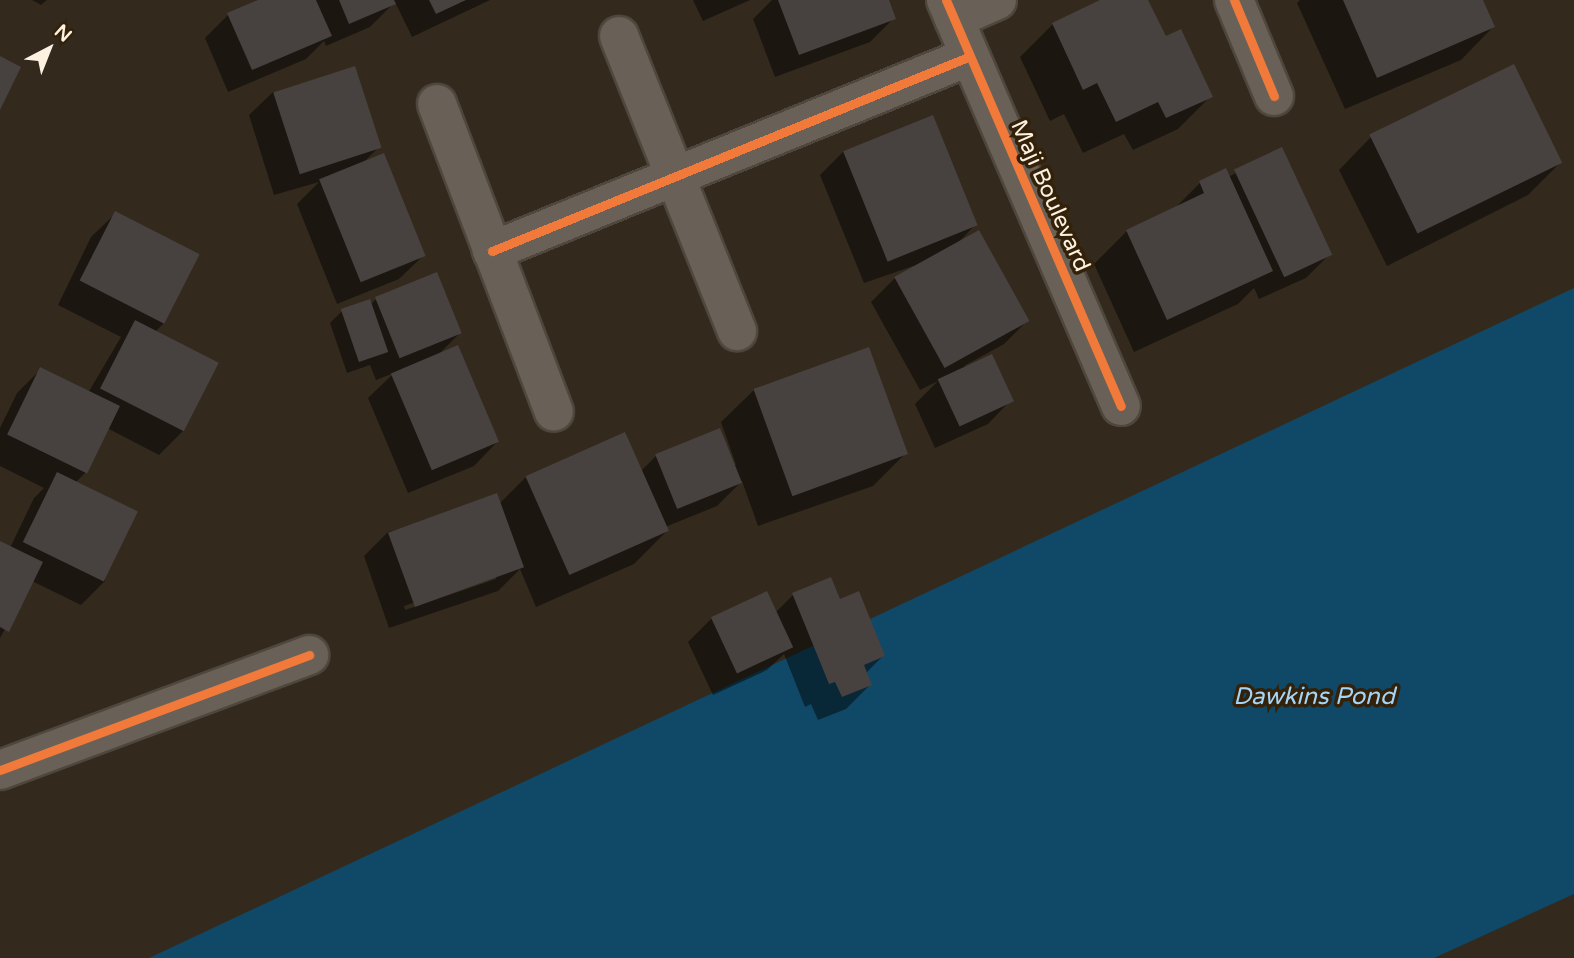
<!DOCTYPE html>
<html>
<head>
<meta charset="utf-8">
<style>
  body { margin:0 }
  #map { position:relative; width:1574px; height:958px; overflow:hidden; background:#332a1d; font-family:"Varela Round",sans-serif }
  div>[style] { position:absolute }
  .water>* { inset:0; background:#104967 }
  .shadow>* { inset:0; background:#0007 }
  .building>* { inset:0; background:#474140; transform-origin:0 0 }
  .roads { filter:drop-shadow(2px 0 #4f473d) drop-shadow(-2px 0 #4f473d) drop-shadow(0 2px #4f473d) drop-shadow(0 -2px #4f473d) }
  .minor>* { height:38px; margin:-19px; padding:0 19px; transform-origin:19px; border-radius:19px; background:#696157 }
  .cycleway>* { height:9px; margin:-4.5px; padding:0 4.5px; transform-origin:4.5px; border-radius:4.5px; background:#f17a3a }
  span { translate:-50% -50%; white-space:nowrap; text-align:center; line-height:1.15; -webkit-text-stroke:7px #332109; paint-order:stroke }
  .street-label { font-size:23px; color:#fdf1e2 }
  .water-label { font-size:24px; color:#a5d5f6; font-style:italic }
  .north { position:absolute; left:14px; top:14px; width:70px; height:70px; -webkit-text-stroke:5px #332109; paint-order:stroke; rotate:42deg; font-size:19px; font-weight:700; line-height:28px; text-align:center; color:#fdf1e2 }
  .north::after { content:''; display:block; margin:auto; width:24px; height:32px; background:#fdf1e2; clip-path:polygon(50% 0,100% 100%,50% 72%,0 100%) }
</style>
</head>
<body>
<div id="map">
  <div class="water">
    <i style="clip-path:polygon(1574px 288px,1574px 894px,1434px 958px,149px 958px)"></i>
  </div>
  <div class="shadow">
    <i style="clip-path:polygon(32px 0,47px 0,41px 5px)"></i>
    <i style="clip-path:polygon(262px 0,490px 0,412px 37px,395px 2px,370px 27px,326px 46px,324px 41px,306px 59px,228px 92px,205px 38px,228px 15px)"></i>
    <i style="clip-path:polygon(693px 0,750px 0,703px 21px)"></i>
    <i style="clip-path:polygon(772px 0,887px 0,894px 18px,870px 42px,775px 77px,753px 19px)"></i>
    <i style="clip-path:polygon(1104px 0,1146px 0,1165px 38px,1211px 96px,1178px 129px,1133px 150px,1124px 134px,1083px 153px,1064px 114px,1050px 121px,1020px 57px,1053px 24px)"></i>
    <i style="clip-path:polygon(1300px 0,1481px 0,1493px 27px,1461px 60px,1345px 109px,1297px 3px)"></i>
    <i style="clip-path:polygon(273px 92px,379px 147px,363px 163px,423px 256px,399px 279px,337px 304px,297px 204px,319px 182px,274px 195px,249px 115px)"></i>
    <i style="clip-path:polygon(1371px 137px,1561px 162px,1528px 195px,1387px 266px,1339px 170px)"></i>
    <i style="clip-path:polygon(1282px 149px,1330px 254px,1306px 278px,1259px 299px,1254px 288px,1238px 304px,1134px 352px,1094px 264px,1127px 231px,1173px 210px,1200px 183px,1225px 171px,1228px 177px)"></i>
    <i style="clip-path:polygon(844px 151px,974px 226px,959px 242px,1027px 321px,1004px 344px,964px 366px,1011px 400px,988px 424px,935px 448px,915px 404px,938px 381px,920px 390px,871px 302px,895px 278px,922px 263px,864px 283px,820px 175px)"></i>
    <i style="clip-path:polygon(115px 214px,164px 323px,155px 332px,183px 431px,159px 455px,107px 428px,85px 473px,75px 483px,105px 581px,81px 605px,32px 581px,0 638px,0 543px,10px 548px,34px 498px,44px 488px,0 466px,0 428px,17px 393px,40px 370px,88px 393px,121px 337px,58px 305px,91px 237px)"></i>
    <i style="clip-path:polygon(376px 299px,460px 333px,437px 356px,497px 442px,474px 466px,408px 493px,368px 398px,394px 373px,376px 380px,370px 365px,347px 373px,330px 323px,342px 311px,370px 305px)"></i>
    <i style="clip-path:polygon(evenodd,754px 390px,906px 453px,873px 486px,758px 526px,742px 481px,717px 506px,665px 527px,667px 531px,634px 564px,536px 607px,520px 569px,498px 591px,389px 628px,364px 556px,388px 532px,499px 504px,526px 477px,641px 471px,656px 456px,736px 465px,721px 422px,754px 390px,496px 575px,496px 579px,405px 610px,404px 606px,496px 575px)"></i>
    <i style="clip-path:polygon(830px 579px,839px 601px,883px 656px,865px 674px,870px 685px,846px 709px,818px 720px,811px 704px,805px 707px,784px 654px,767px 670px,713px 695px,688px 642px,712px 618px,775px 613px,793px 595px)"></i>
  </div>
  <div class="building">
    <i style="clip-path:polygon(258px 0,316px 0,332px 36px,252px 70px,227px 13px)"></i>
    <i style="clip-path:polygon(339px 0,394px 0,396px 4px,349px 24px)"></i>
    <i style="clip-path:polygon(429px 0,466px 0,436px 14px)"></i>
    <i style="clip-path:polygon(778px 0,889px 0,896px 19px,799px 55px)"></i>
    <i style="clip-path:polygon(1100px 0,1148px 0,1166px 36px,1181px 29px,1213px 97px,1166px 118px,1158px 102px,1116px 122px,1097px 83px,1083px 90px,1052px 23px)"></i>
    <i style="clip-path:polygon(1343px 0,1483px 0,1495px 27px,1377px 78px)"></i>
    <i style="clip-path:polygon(0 56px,21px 67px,0 110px)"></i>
    <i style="left:1514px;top:64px;width:110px;height:161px;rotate:64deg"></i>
    <i style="left:355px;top:66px;width:86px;height:86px;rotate:72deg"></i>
    <i style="left:933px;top:115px;width:119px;height:97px;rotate:68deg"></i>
    <i style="left:1282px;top:147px;width:119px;height:53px;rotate:65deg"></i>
    <i style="left:384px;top:153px;width:111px;height:70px;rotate:68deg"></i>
    <i style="clip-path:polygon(1226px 168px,1273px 271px,1167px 320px,1126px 230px,1204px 193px,1199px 181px)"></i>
    <i style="left:115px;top:211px;width:95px;height:78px;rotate:27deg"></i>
    <i style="left:979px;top:230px;width:104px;height:97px;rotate:61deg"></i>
    <i style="left:437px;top:272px;width:66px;height:67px;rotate:68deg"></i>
    <i style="left:370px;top:299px;width:56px;height:31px;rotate:71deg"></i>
    <i style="left:135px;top:320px;width:94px;height:77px;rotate:27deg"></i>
    <i style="left:458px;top:345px;width:105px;height:73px;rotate:67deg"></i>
    <i style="left:869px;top:347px;width:114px;height:123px;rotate:70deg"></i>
    <i style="left:992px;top:354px;width:52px;height:60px;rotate:65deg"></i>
    <i style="left:40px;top:367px;width:89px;height:75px;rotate:26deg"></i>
    <i style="left:720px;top:428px;width:59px;height:70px;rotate:68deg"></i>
    <i style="left:625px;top:432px;width:108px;height:109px;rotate:66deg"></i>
    <i style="left:57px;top:472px;width:90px;height:78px;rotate:26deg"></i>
    <i style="left:497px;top:493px;width:79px;height:116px;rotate:70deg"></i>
    <i style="clip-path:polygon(0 541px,43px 562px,9px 632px,0 627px)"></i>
    <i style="clip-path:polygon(831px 577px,840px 599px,859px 591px,885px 656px,864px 665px,872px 685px,842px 697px,835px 682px,829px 684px,792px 593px)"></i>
    <i style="left:767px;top:591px;width:62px;height:62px;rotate:65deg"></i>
  </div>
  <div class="roads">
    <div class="minor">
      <i style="left:946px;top:0;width:442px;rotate:66.7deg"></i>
      <i style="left:1234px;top:0;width:104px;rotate:67.4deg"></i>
      <i style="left:954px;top:19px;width:47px;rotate:-23.8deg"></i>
      <i style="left:619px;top:36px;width:318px;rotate:68.2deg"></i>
      <i style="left:437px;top:104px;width:329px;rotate:69.2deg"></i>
      <i style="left:492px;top:251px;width:514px;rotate:-22.17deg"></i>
      <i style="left:0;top:770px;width:330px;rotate:-20.4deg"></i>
    </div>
  </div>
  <div class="cycleway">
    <i style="left:946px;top:0;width:442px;rotate:66.7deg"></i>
    <i style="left:1234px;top:0;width:104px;rotate:67.4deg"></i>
    <i style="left:492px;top:251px;width:514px;rotate:-22.17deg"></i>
    <i style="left:0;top:770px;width:330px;rotate:-20.4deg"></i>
  </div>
  <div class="street-label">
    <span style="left:1050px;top:196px;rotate:66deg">Maji Boulevard</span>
  </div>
  <div class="water-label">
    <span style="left:1314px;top:697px">Dawkins Pond</span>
  </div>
  <div class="north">N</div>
</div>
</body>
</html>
